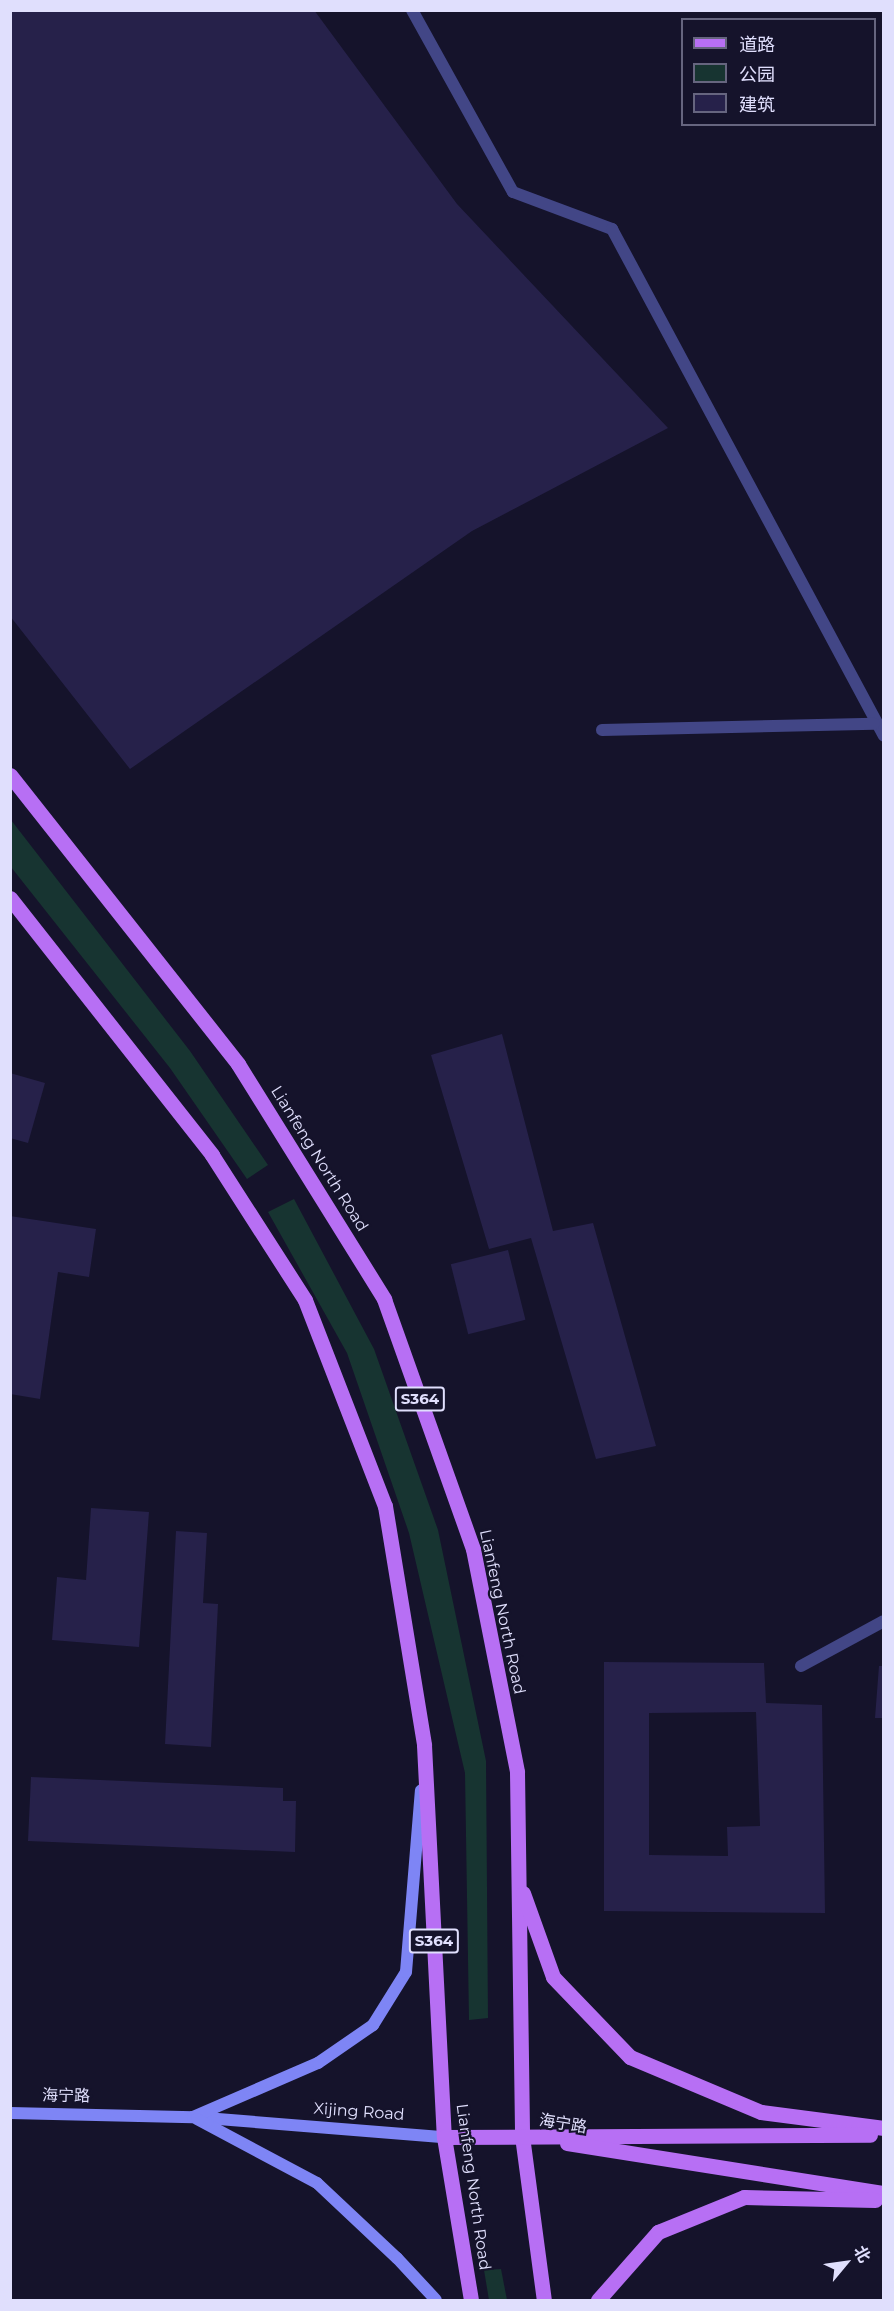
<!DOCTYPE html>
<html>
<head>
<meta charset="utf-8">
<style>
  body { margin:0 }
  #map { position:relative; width:894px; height:2311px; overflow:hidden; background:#15132b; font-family:Montserrat,"Noto Sans SC",sans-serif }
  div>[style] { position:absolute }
  .green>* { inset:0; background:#173431 }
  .building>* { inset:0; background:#26214a; transform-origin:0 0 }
  .street>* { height:12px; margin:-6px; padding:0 6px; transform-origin:6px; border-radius:6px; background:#424686 }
  .secondary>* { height:12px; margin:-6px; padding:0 6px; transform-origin:6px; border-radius:6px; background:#7e85f5 }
  .primary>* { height:15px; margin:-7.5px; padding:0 7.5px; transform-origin:7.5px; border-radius:7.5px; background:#b76ff4 }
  span { translate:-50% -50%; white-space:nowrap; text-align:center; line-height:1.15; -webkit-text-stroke:4.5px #15132b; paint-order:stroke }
  .shield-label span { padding:2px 4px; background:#15132b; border:2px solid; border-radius:4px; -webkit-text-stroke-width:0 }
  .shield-label { font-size:15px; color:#e0dffd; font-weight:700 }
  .street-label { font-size:16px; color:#e0dffd }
  .frame { position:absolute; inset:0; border:12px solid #e0dffd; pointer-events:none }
  .legend { position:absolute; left:681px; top:18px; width:195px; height:108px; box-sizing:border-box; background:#15132b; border:2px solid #66657f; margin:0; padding:8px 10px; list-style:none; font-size:18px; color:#e0dffd }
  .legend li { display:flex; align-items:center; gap:12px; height:30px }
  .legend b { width:30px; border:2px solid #66657f }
  .north { position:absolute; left:816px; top:2233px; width:60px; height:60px; -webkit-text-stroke:4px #15132b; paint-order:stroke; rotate:61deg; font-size:16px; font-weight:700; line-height:24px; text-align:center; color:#e0dffd }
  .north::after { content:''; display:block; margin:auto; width:21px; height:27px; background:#e0dffd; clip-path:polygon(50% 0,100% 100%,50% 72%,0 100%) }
</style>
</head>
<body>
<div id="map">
  <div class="green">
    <i style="clip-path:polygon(11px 820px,190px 1051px,268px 1165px,247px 1179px,170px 1068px,11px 867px)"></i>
    <i style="clip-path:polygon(294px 1199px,374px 1349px,438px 1530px,486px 1761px,488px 2018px,469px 2020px,465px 1773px,409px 1533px,347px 1353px,268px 1212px)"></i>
    <i style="clip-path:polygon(501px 2269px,507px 2300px,489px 2300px,484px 2270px)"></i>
  </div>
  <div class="building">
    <i style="clip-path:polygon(10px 10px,314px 10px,457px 204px,668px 428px,472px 531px,130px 769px,10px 616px)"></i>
    <i style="clip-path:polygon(502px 1034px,553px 1231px,593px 1223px,656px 1446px,596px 1459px,531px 1238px,489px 1249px,431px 1055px)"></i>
    <i style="clip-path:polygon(10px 1073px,45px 1083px,28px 1143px,10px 1138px)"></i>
    <i style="clip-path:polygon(10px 1216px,96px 1229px,89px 1277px,58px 1272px,40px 1399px,10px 1394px)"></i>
    <i style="left:508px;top:1250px;width:72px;height:59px;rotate:76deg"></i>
    <i style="clip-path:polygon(91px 1508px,149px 1512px,139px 1647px,52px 1640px,57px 1577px,86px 1580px)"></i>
    <i style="clip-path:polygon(176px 1531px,207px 1533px,203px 1603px,218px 1604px,211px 1747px,165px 1744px)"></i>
    <i style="clip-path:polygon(evenodd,604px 1662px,764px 1663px,766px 1703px,822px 1705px,825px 1913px,604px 1911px,604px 1662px,756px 1712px,760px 1826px,727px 1827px,728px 1856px,649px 1855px,649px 1713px,756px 1712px)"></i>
    <i style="clip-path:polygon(879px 1666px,884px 1666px,884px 1718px,875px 1718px)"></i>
    <i style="clip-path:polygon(31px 1777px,283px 1788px,283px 1801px,296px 1801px,295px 1852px,28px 1841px)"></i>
  </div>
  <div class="street">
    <i style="left:412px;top:10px;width:208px;rotate:61deg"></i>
    <i style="left:513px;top:192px;width:106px;rotate:20.5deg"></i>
    <i style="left:612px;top:229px;width:575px;rotate:61.79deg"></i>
    <i style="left:602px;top:730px;width:272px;rotate:-1.3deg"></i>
    <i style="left:801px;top:1666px;width:94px;rotate:-28.5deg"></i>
  </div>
  <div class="secondary">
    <i style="left:10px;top:2113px;width:183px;rotate:1.3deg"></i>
    <i style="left:193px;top:2117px;width:252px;rotate:4.6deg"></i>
    <i style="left:193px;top:2117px;width:136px;rotate:-23.4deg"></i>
    <i style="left:318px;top:2063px;width:67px;rotate:-34.6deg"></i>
    <i style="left:373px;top:2025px;width:62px;rotate:-58.1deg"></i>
    <i style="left:406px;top:1972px;width:182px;rotate:-85.3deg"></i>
    <i style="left:197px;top:2119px;width:136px;rotate:28.1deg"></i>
    <i style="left:317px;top:2183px;width:110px;rotate:43.2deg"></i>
    <i style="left:397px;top:2258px;width:57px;rotate:47.1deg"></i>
  </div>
  <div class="primary">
    <i style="left:10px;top:775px;width:368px;rotate:51.7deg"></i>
    <i style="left:238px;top:1064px;width:277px;rotate:58.1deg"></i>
    <i style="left:384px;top:1299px;width:265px;rotate:70.4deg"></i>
    <i style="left:473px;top:1549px;width:227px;rotate:78.8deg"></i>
    <i style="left:517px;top:1772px;width:364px;rotate:89.2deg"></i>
    <i style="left:522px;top:2136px;width:165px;rotate:82.4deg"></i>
    <i style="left:10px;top:898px;width:327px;rotate:51.8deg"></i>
    <i style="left:212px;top:1155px;width:172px;rotate:57.3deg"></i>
    <i style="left:305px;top:1300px;width:221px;rotate:68.8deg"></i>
    <i style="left:385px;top:1506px;width:242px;rotate:80.7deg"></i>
    <i style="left:424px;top:1745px;width:393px;rotate:87.1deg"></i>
    <i style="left:444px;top:2137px;width:165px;rotate:80.6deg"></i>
    <i style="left:523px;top:1893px;width:89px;rotate:70.3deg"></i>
    <i style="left:553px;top:1977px;width:111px;rotate:46.1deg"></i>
    <i style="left:630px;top:2057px;width:142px;rotate:22.8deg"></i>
    <i style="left:761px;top:2112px;width:124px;rotate:7.4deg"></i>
    <i style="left:444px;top:2137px;width:426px;rotate:-0.3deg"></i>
    <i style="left:567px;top:2143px;width:321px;rotate:9deg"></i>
    <i style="left:598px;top:2300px;width:91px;rotate:-48.6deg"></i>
    <i style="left:658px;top:2232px;width:93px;rotate:-22.1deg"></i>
    <i style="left:744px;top:2197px;width:131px;rotate:1.3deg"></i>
  </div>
  <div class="shield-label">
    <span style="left:420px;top:1399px">S364</span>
    <span style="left:434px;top:1941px">S364</span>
  </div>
  <div class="street-label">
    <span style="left:319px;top:1159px;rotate:58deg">Lianfeng North Road</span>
    <span style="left:502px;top:1612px;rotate:78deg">Lianfeng North Road</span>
    <span style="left:66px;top:2096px;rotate:1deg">海宁路</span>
    <span style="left:359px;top:2112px;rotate:4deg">Xijing Road</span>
    <span style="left:563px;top:2124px;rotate:9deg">海宁路</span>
    <span style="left:473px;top:2187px;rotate:82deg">Lianfeng North Road</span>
  </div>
  <div class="frame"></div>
  <ul class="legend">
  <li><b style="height:8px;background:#b76ff4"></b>道路</li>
  <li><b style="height:16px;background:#173431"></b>公园</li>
  <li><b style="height:16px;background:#26214a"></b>建筑</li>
  </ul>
  <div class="north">北</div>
</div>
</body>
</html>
